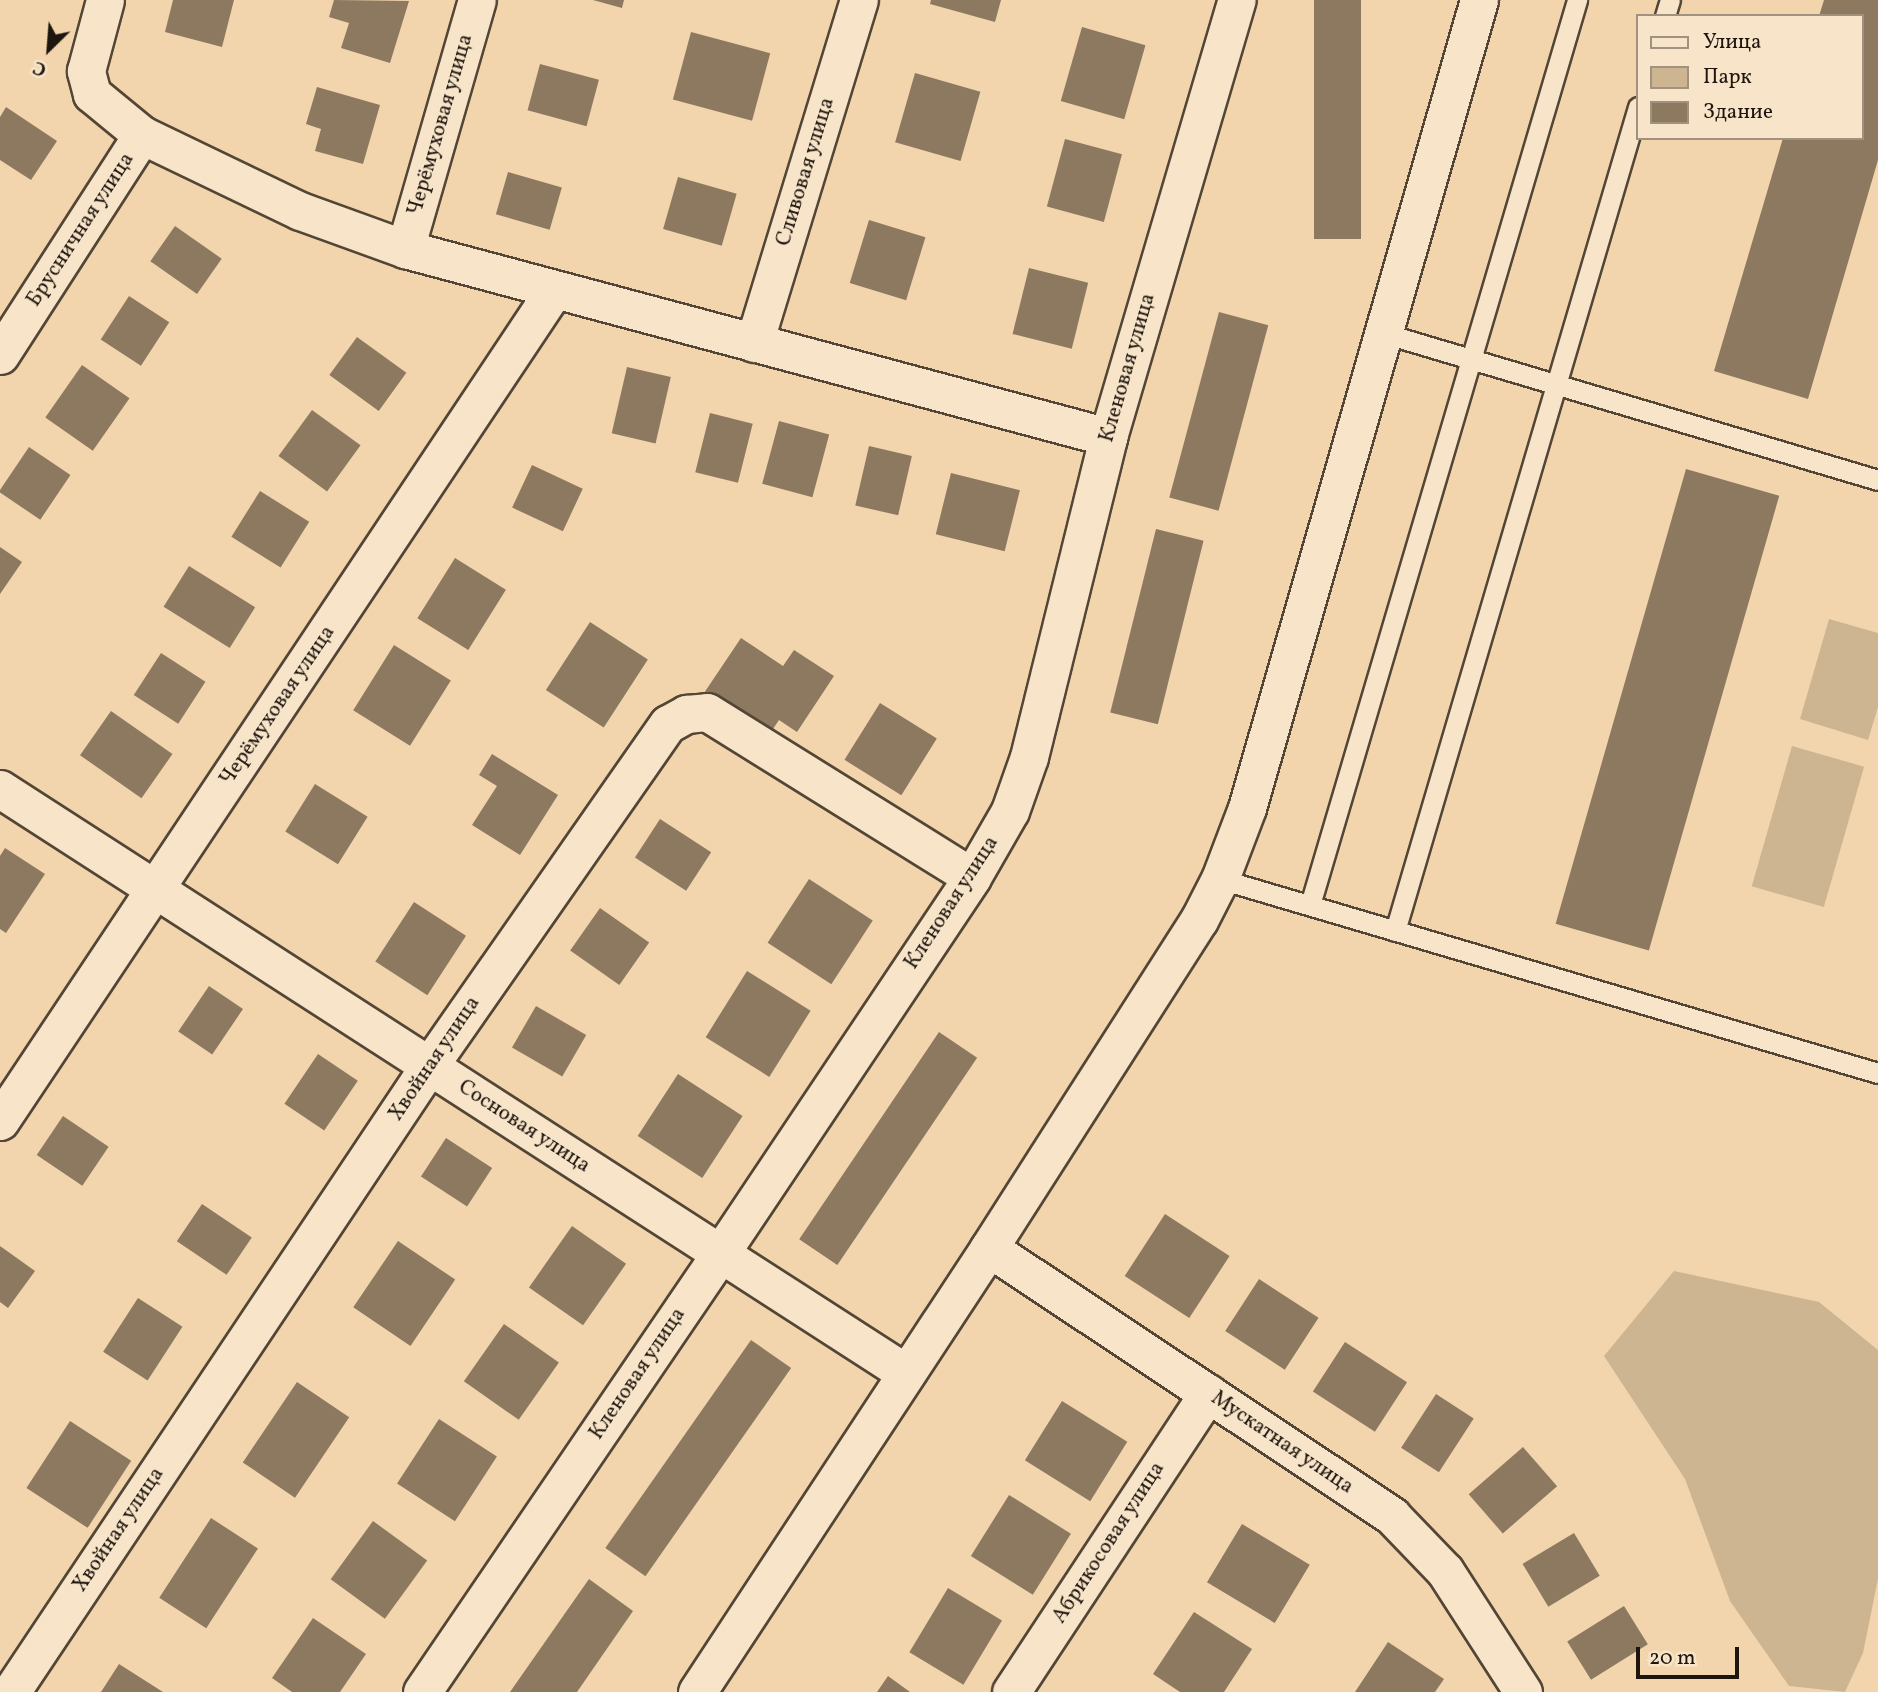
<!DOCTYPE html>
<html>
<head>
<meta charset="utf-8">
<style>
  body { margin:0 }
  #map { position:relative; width:1878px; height:1692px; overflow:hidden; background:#f2d5ac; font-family:Vollkorn,serif }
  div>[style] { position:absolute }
  .green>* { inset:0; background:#ceb591; transform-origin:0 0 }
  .building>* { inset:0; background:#8c7960; transform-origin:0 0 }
  .roads { filter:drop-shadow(2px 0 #534636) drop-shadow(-2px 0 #534636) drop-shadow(0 2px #534636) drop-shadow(0 -2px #534636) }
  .service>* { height:19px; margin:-9.5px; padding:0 9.5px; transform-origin:9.5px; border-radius:9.5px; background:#f7e4c9 }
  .minor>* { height:37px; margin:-18.5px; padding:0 18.5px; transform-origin:18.5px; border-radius:18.5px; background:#f7e4c9 }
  span { translate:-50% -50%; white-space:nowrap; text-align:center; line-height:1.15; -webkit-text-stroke:5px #f7e4c9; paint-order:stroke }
  .street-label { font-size:21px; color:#1e160e }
  .legend { position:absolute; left:1636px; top:14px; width:228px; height:126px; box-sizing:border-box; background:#f7e4c9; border:2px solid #a0927e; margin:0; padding:9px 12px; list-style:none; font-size:21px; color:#1e160e }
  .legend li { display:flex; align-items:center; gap:14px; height:35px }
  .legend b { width:35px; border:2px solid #a0927e }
  .north { position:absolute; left:14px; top:14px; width:70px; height:70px; -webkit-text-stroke:5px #f7e4c9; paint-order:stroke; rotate:205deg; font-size:19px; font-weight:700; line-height:28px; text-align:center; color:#1e160e }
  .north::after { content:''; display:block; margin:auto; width:24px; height:32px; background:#1e160e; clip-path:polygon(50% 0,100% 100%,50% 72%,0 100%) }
  .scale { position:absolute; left:1636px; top:1647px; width:103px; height:32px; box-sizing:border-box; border:4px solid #1e160e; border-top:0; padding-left:9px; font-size:21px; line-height:24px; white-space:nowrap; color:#1e160e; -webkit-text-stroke:5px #f7e4c9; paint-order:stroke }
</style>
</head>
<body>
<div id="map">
  <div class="green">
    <i style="clip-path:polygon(1829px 619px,1878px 633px,1878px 707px,1868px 740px,1800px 719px)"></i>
    <i style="left:1792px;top:746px;width:75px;height:146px;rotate:16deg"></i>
    <i style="clip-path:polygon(1674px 1271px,1819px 1302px,1878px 1350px,1878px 1579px,1863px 1653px,1845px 1692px,1789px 1686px,1730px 1601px,1685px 1479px,1604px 1356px)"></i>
  </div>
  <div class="building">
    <i style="clip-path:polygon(173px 0,234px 0,222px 47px,165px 32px)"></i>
    <i style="clip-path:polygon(334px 0,409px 1px,390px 63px,341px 48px,349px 23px,329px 17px)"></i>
    <i style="clip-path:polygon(593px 0,624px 0,622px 8px)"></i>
    <i style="clip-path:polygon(931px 0,1001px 0,995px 22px,930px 4px)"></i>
    <i style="left:1314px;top:0;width:47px;height:239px"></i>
    <i style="clip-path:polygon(1824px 0,1878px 0,1878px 160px,1808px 399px,1714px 371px,1783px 138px,1862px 138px,1862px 16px,1819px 16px)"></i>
    <i style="left:1082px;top:27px;width:66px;height:77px;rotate:16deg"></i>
    <i style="left:691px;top:32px;width:82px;height:70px;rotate:15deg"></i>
    <i style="left:540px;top:64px;width:61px;height:48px;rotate:15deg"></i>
    <i style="left:915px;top:73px;width:68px;height:72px;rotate:16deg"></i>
    <i style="clip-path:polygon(317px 87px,380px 105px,363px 164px,315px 151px,321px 129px,306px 124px)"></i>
    <i style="clip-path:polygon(6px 107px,57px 141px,31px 180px,0 160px,0 117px)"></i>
    <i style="left:1065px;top:139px;width:59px;height:70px;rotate:15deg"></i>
    <i style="left:508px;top:172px;width:56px;height:44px;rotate:16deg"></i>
    <i style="left:678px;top:177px;width:61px;height:54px;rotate:16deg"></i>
    <i style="left:869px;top:220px;width:59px;height:66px;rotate:17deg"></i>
    <i style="left:175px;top:226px;width:57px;height:43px;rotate:35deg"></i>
    <i style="left:1029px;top:268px;width:61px;height:68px;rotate:14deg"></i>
    <i style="left:129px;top:296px;width:48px;height:52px;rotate:33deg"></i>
    <i style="left:1219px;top:312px;width:51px;height:192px;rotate:15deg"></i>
    <i style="left:357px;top:337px;width:61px;height:47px;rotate:36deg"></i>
    <i style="left:82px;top:365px;width:58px;height:64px;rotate:35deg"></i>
    <i style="left:627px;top:367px;width:45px;height:68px;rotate:13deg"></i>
    <i style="left:312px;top:410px;width:60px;height:57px;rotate:36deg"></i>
    <i style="left:710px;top:413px;width:44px;height:61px;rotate:14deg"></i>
    <i style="left:779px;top:421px;width:52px;height:65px;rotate:15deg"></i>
    <i style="left:869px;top:446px;width:44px;height:61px;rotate:13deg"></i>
    <i style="left:29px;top:447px;width:50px;height:54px;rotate:34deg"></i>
    <i style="left:532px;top:465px;width:56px;height:47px;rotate:25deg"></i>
    <i style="left:1686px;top:469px;width:97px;height:473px;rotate:16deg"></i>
    <i style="left:951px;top:473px;width:71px;height:63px;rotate:14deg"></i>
    <i style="left:260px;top:491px;width:58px;height:54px;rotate:32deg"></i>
    <i style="left:1156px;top:529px;width:49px;height:189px;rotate:14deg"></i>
    <i style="clip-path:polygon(0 547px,22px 562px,0 594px)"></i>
    <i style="left:455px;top:558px;width:60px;height:71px;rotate:32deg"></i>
    <i style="left:189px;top:566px;width:78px;height:48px;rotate:32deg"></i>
    <i style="left:590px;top:622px;width:69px;height:81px;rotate:33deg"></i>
    <i style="clip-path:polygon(741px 638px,783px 666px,794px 650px,834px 676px,797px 732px,779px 720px,767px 738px,702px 696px)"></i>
    <i style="left:394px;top:645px;width:67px;height:77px;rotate:32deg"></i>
    <i style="left:161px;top:653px;width:53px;height:50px;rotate:33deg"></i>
    <i style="left:880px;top:703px;width:67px;height:67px;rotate:32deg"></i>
    <i style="left:111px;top:711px;width:75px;height:54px;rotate:35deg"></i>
    <i style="clip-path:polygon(492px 754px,558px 795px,520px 855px,472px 825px,497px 786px,479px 775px)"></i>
    <i style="left:315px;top:784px;width:62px;height:56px;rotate:32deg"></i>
    <i style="left:660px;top:819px;width:61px;height:46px;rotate:33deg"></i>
    <i style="clip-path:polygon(5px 848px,45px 874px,6px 933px,0 929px,0 856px)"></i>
    <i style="left:809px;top:879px;width:76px;height:76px;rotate:33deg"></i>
    <i style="left:414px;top:902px;width:62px;height:71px;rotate:33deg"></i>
    <i style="left:600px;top:908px;width:60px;height:52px;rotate:35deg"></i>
    <i style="left:747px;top:971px;width:75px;height:78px;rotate:32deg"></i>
    <i style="left:209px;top:986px;width:41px;height:55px;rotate:34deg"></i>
    <i style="left:536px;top:1006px;width:58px;height:48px;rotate:30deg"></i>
    <i style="left:939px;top:1032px;width:46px;height:250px;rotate:34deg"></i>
    <i style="left:318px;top:1054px;width:48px;height:60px;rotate:34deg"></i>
    <i style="left:678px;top:1074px;width:77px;height:74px;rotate:33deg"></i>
    <i style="left:63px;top:1116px;width:55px;height:47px;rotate:34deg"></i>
    <i style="left:446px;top:1138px;width:55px;height:46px;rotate:33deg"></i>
    <i style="left:202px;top:1204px;width:60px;height:45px;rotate:34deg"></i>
    <i style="left:1165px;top:1214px;width:77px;height:74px;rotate:33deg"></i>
    <i style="left:572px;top:1226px;width:66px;height:75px;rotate:35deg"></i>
    <i style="left:398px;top:1241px;width:69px;height:80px;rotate:34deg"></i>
    <i style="clip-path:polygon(0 1246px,35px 1271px,8px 1308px,0 1302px)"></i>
    <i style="left:1259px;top:1279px;width:71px;height:62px;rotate:33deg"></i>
    <i style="left:138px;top:1298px;width:53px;height:64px;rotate:33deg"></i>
    <i style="left:504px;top:1324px;width:67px;height:70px;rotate:35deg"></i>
    <i style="left:751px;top:1340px;width:49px;height:254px;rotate:35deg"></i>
    <i style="left:1345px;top:1342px;width:74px;height:59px;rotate:33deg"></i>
    <i style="left:297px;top:1382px;width:63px;height:97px;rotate:34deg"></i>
    <i style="left:1436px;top:1394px;width:45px;height:64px;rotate:33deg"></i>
    <i style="left:1062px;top:1401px;width:77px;height:70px;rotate:32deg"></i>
    <i style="left:439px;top:1419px;width:69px;height:77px;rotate:33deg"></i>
    <i style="left:70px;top:1421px;width:73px;height:80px;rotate:33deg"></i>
    <i style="left:1523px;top:1447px;width:52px;height:72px;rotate:49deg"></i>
    <i style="left:1009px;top:1495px;width:73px;height:72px;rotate:32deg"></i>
    <i style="left:211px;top:1518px;width:56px;height:95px;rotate:33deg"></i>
    <i style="left:373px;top:1521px;width:67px;height:72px;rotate:36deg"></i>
    <i style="left:1242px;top:1524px;width:79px;height:68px;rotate:31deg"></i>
    <i style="left:1574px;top:1533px;width:50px;height:60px;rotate:59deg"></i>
    <i style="clip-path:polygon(589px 1579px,633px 1611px,577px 1692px,510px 1692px)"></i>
    <i style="left:948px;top:1588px;width:63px;height:75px;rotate:31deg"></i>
    <i style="left:1624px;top:1606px;width:45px;height:67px;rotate:58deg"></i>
    <i style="clip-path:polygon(1194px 1612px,1252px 1649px,1224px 1692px,1180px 1692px,1153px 1674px)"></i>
    <i style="clip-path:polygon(313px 1618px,366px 1654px,340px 1692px,292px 1692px,272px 1678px)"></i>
    <i style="clip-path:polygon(1388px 1642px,1444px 1679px,1435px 1692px,1355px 1692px)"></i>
    <i style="clip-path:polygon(119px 1664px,163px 1692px,101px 1692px)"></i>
    <i style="clip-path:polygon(888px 1676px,910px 1692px,877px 1692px)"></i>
  </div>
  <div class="roads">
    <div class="service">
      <i style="left:1665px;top:16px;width:17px;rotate:-73deg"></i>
      <i style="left:1383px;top:333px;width:516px;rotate:16.54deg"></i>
      <i style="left:1220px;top:879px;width:686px;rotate:16.43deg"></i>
      <i style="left:1310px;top:905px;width:944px;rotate:-73.56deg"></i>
      <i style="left:1395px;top:931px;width:859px;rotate:-73.57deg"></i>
    </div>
    <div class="minor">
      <i style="left:142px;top:135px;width:175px;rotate:25.7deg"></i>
      <i style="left:300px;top:211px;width:112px;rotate:19.9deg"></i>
      <i style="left:405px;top:249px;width:728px;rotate:14.97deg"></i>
      <i style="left:405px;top:249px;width:259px;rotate:-73.9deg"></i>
      <i style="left:754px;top:343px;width:359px;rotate:-73deg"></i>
      <i style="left:0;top:355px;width:262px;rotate:-57.2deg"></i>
      <i style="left:142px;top:135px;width:65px;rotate:-140.6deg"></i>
      <i style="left:92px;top:94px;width:24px;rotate:-105deg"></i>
      <i style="left:86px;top:71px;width:73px;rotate:-75deg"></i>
      <i style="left:0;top:789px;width:1078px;rotate:32.81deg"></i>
      <i style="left:0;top:1121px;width:999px;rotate:-56.31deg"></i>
      <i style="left:989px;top:1248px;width:484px;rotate:33.6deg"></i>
      <i style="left:1392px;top:1516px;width:76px;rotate:46.1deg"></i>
      <i style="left:1445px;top:1571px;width:144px;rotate:57.2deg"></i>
      <i style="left:11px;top:1692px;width:753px;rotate:-56.27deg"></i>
      <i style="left:429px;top:1066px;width:417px;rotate:-55.1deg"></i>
      <i style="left:668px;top:724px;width:21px;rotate:-29deg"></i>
      <i style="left:686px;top:714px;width:21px;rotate:-5deg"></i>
      <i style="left:707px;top:712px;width:312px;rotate:31.9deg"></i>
      <i style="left:422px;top:1692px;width:530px;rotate:-55.77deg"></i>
      <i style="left:720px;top:1254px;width:453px;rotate:-56.2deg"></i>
      <i style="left:972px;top:877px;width:76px;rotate:-60.1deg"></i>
      <i style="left:1010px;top:811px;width:57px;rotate:-70.6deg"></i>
      <i style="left:1029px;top:757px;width:330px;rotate:-76.1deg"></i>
      <i style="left:1108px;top:437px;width:456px;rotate:-73.6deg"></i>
      <i style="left:697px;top:1692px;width:531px;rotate:-56.67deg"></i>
      <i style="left:989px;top:1248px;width:389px;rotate:-57.4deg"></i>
      <i style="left:1199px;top:920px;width:46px;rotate:-62.9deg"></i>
      <i style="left:1220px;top:879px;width:76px;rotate:-69.2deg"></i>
      <i style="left:1247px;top:808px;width:841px;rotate:-73.98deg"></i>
      <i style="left:1011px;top:1692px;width:358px;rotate:-56.6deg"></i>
    </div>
  </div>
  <div class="street-label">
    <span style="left:441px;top:125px;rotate:-74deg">Черёмуховая улица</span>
    <span style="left:806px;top:172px;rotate:-73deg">Сливовая улица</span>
    <span style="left:81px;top:230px;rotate:-57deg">Брусничная улица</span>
    <span style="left:1128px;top:368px;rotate:-74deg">Кленовая улица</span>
    <span style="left:278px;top:706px;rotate:-56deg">Черёмуховая улица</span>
    <span style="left:952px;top:903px;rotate:-57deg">Кленовая улица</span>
    <span style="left:435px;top:1059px;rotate:-56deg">Хвойная улица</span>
    <span style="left:524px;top:1127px;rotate:33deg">Сосновая улица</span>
    <span style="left:638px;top:1374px;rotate:-56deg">Кленовая улица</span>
    <span style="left:1282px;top:1443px;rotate:34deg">Мускатная улица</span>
    <span style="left:119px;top:1530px;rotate:-56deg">Хвойная улица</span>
    <span style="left:1109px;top:1543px;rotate:-57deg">Абрикосовая улица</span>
  </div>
  <ul class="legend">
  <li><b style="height:9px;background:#f7e4c9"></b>Улица</li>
  <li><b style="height:19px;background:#ceb591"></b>Парк</li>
  <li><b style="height:19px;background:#8c7960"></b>Здание</li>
  </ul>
  <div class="north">С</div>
  <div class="scale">20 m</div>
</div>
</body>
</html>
